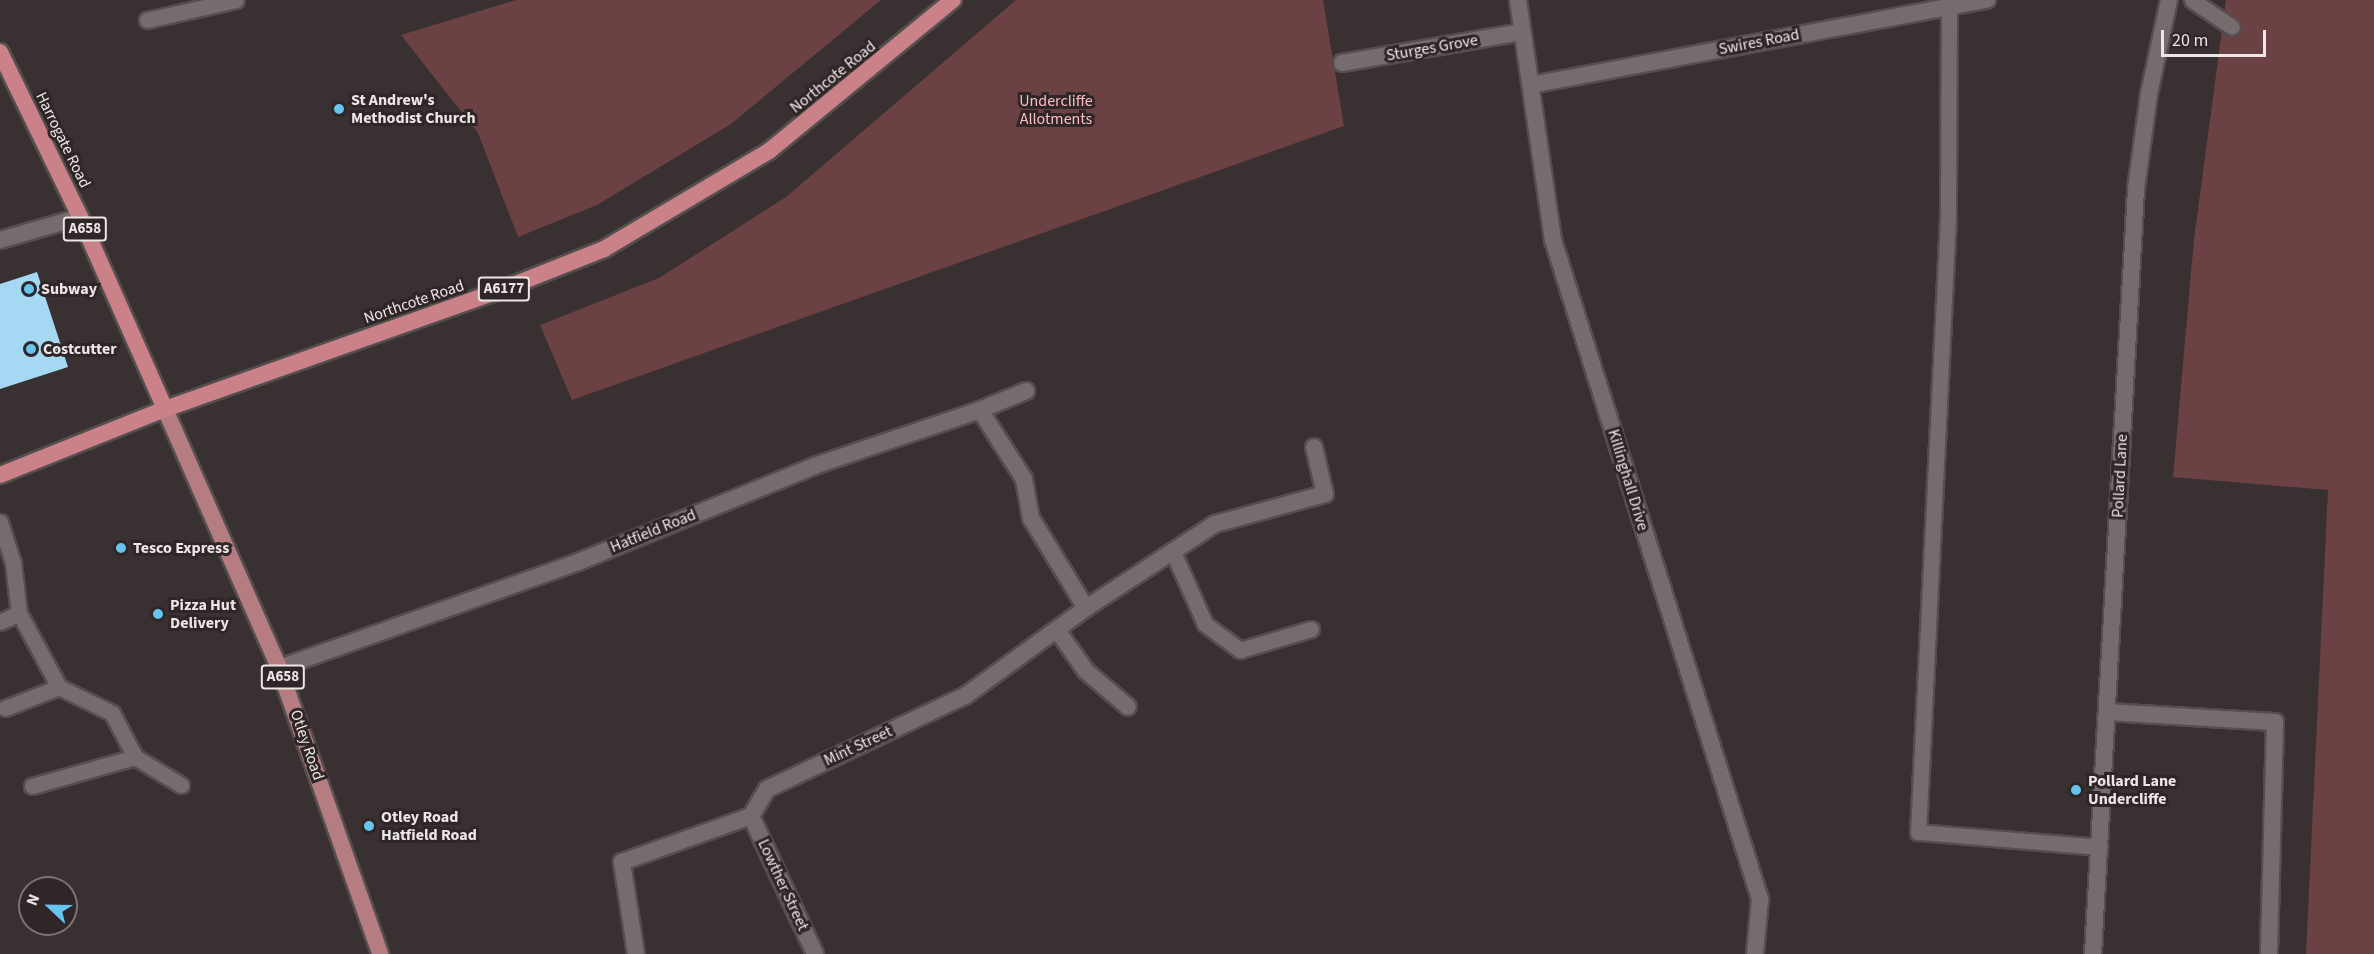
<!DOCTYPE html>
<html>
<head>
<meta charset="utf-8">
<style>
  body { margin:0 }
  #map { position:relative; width:2374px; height:954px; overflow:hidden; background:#393031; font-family:"Source Sans 3",sans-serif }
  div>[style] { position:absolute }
  .green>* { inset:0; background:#6c4144 }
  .building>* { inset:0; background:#a5d9f3 }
  .roads { filter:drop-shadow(2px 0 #554e4f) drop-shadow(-2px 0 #554e4f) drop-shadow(0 2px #554e4f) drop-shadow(0 -2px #554e4f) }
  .service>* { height:15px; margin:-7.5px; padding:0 7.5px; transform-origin:7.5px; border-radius:7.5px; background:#776c6d }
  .minor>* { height:16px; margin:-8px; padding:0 8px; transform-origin:8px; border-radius:8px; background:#776c6d }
  .primary>* { height:16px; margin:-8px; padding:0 8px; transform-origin:8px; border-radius:8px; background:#b57c81 }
  .trunk>* { height:16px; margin:-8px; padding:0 8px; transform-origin:8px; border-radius:8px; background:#ca8188 }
  .dots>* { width:16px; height:16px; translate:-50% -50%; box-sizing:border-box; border:3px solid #2f2627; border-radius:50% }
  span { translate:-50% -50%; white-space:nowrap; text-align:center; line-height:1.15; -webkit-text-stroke:6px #2f2627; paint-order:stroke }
  .shield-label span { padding:2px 4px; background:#2f2627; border:2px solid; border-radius:4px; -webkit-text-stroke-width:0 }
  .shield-label { font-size:15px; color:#ede6e7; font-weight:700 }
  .street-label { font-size:16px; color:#ede6e7 }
  .poi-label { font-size:16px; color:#ede6e7; font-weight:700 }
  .left { translate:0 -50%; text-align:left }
  .park-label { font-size:16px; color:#ffbdc2 }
  .north { position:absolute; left:18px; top:876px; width:60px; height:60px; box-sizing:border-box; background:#2f2627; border:2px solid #7b7374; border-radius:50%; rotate:292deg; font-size:16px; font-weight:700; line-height:24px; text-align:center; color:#ede6e7 }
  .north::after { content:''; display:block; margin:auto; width:21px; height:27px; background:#67c4ef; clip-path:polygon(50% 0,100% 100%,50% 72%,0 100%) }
  .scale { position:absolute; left:2161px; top:30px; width:105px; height:27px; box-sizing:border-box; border:3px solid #ede6e7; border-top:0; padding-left:8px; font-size:18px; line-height:21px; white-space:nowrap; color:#ede6e7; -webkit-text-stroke:4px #2f2627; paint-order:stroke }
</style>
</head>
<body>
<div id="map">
  <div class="green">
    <i style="clip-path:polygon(516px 0,881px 0,731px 124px,597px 205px,518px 237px,478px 133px,401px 35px)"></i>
    <i style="clip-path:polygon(1016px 0,1323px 0,1344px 126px,572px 400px,540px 325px,659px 278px,786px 197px)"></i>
    <i style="clip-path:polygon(2226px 0,2374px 0,2374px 954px,2306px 954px,2328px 490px,2173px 477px,2194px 239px)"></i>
  </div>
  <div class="building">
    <i style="clip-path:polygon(37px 272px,68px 367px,0 389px,0 284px)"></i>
  </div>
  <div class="roads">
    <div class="service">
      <i style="left:2192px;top:0;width:48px;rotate:34deg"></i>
      <i style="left:1949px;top:7px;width:210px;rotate:90.3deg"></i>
      <i style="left:1948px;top:217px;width:616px;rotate:92.79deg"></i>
      <i style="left:1918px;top:832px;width:182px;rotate:4.7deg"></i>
      <i style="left:147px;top:20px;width:91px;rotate:-12.7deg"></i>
      <i style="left:0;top:522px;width:43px;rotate:72.4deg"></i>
      <i style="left:13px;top:563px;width:50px;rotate:83.2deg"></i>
      <i style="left:19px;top:613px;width:84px;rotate:61.6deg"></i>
      <i style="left:59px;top:687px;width:59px;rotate:26.1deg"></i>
      <i style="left:112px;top:713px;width:50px;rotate:62.4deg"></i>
      <i style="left:135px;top:757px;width:54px;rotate:31.3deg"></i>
      <i style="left:1173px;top:552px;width:79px;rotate:66deg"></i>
      <i style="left:1205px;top:624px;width:44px;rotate:36.6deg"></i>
      <i style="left:1240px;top:650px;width:74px;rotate:-16.5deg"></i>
      <i style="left:0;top:622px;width:21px;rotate:-25deg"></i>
      <i style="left:5px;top:708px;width:58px;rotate:-21.3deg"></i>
      <i style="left:32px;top:786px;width:107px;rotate:-15.7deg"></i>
    </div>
    <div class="minor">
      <i style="left:1518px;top:0;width:243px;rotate:81.7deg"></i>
      <i style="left:1553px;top:240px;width:691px;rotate:72.56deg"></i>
      <i style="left:1760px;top:899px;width:55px;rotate:95.2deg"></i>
      <i style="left:1342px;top:63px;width:183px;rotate:-9.8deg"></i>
      <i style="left:1531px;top:85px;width:464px;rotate:-10.6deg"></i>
      <i style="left:0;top:240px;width:83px;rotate:-16deg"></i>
      <i style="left:980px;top:410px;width:82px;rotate:57.5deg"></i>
      <i style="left:1024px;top:479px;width:40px;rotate:80deg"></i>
      <i style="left:1031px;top:518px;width:105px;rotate:58.6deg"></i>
      <i style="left:1057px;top:630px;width:50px;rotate:54.7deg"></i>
      <i style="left:1086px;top:671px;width:55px;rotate:40.6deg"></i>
      <i style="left:279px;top:668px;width:317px;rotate:-19.5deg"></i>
      <i style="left:578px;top:562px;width:255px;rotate:-22.1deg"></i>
      <i style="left:814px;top:466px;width:175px;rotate:-18.6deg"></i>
      <i style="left:980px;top:410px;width:50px;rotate:-22.4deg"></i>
      <i style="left:2107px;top:712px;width:168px;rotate:3.4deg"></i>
      <i style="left:2275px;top:722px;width:232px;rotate:91.5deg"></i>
      <i style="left:751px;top:816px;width:152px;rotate:65.1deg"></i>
      <i style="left:636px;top:954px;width:93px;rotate:-98.7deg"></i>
      <i style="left:622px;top:862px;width:137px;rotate:-19.6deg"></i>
      <i style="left:751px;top:816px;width:31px;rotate:-59deg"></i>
      <i style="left:767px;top:789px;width:219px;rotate:-25.2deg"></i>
      <i style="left:965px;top:696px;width:150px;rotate:-36deg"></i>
      <i style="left:1086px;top:608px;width:154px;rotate:-33.1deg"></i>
      <i style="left:1215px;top:524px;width:114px;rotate:-15.3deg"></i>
      <i style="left:1325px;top:494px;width:48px;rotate:-103.2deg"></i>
      <i style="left:2093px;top:954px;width:766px;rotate:-86.78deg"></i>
      <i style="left:2136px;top:189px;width:96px;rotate:-82.2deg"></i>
      <i style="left:2149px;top:94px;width:96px;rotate:-78deg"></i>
    </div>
    <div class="primary">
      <i style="left:165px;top:409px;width:283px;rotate:66.2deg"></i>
      <i style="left:279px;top:668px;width:303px;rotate:70.5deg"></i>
    </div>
    <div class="trunk">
      <i style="left:0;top:52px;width:183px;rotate:64.1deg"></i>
      <i style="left:80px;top:217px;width:210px;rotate:66.1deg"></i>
      <i style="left:0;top:475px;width:178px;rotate:-21.8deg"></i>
      <i style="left:165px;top:409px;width:348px;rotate:-19.5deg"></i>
      <i style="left:493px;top:293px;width:119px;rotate:-21.6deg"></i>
      <i style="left:604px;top:249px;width:192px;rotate:-30.7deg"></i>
      <i style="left:769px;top:151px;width:238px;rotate:-39.4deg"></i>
    </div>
  </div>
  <div class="dots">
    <i style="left:339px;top:109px;background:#67c4ef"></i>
    <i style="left:29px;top:289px;background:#67c4ef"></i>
    <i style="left:31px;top:349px;background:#67c4ef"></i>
    <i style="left:121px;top:548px;background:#67c4ef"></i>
    <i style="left:158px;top:614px;background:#67c4ef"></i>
    <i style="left:2076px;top:790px;background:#67c4ef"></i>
    <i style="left:369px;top:826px;background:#67c4ef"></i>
  </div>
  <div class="shield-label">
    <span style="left:85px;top:229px">A658</span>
    <span style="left:504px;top:289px">A6177</span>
    <span style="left:283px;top:677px">A658</span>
  </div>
  <div class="street-label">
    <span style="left:1759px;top:42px;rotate:-11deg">Swires Road</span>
    <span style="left:1432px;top:48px;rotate:-10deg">Sturges Grove</span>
    <span style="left:833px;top:77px;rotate:-39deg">Northcote Road</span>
    <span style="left:63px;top:140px;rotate:64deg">Harrogate Road</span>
    <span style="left:414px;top:302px;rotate:-19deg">Northcote Road</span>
    <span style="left:2120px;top:476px;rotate:-87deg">Pollard Lane</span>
    <span style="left:1628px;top:480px;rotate:73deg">Killinghall Drive</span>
    <span style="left:653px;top:531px;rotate:-22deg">Hatfield Road</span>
    <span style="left:307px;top:745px;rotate:71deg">Otley Road</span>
    <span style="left:858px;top:746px;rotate:-25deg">Mint Street</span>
    <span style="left:783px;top:885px;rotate:65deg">Lowther Street</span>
  </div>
  <div class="poi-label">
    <span class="left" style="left:351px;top:109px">St Andrew's<br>Methodist Church</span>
    <span class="left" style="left:41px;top:289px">Subway</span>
    <span class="left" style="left:43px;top:349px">Costcutter</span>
    <span class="left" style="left:133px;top:548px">Tesco Express</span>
    <span class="left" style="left:170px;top:614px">Pizza Hut<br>Delivery</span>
    <span class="left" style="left:2088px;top:790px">Pollard Lane<br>Undercliffe</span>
    <span class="left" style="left:381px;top:826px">Otley Road<br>Hatfield Road</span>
  </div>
  <div class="park-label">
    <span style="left:1056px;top:110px">Undercliffe<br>Allotments</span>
  </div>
  <div class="north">N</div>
  <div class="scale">20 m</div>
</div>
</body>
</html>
